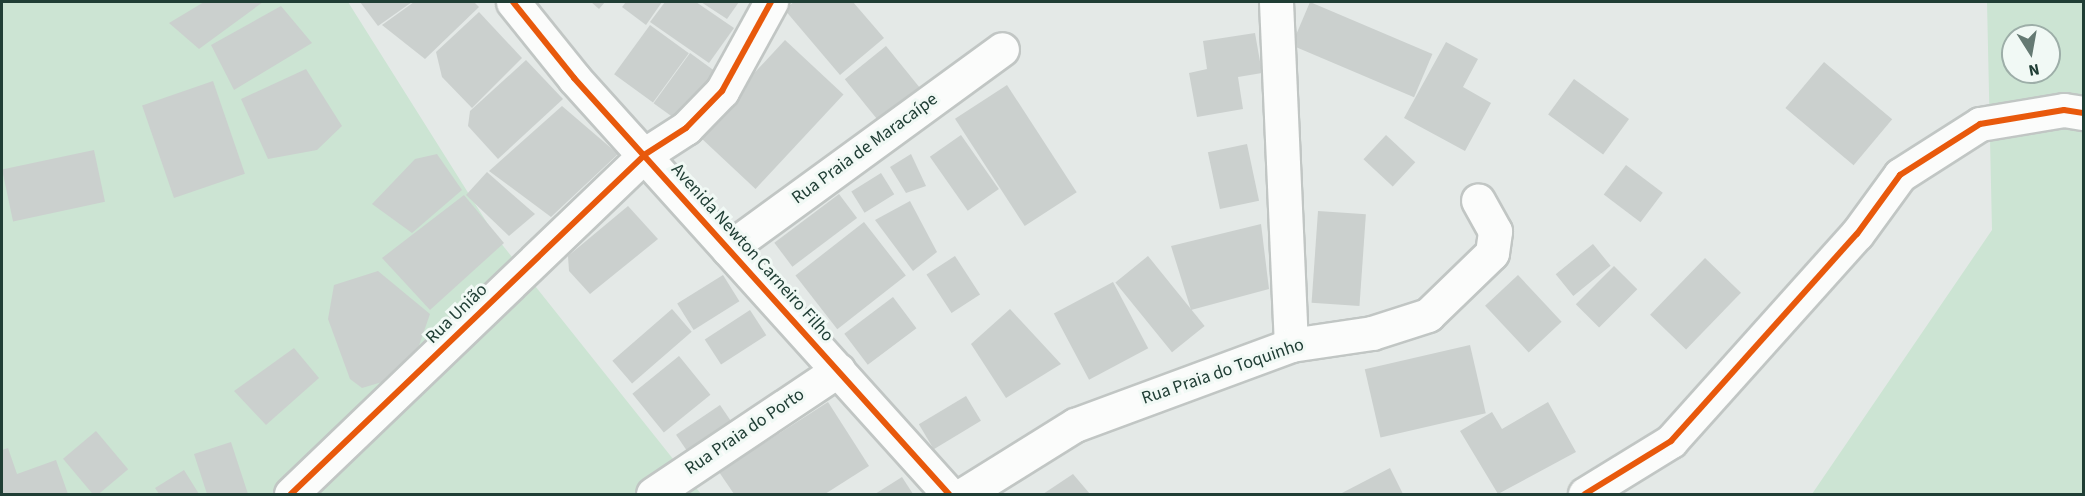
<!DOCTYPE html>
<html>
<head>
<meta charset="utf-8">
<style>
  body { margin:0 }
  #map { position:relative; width:2085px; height:496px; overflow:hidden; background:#e4e9e7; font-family:"Source Sans 3",sans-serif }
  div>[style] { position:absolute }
  .green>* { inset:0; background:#cce4d3 }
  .building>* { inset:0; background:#cbd0ce; transform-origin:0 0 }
  .roads { filter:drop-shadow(2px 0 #c1c6c4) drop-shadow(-2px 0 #c1c6c4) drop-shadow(0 2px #c1c6c4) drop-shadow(0 -2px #c1c6c4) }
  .minor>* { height:33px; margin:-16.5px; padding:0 16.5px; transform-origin:16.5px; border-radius:16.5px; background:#fbfcfb }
  .cycleway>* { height:6px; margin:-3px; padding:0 3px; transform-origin:3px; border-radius:3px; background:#e8590c }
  span { translate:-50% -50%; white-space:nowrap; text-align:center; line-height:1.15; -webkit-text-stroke:6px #f1f9f5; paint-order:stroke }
  .street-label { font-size:18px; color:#203e35 }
  .frame { position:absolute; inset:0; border:3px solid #203e35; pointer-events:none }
  .north { position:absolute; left:2001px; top:24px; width:60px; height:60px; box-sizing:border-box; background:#f1f9f5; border:2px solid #9daea8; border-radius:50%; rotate:169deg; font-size:16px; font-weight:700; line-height:24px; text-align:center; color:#203e35 }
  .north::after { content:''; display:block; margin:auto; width:21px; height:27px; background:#657a73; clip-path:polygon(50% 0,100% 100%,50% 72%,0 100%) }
</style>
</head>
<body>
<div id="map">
  <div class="green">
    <i style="clip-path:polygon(2px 2px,348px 2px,496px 237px,701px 494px,2px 494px)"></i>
    <i style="clip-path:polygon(evenodd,1987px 2px,2083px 2px,2083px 494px,1812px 494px,1992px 230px,1987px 2px,2013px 36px,2049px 36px,2049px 72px,2013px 72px,2013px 36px)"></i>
  </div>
  <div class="building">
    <i style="clip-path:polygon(204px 2px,263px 2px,199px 49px,169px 23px)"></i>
    <i style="clip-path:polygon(360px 2px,412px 2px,378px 26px)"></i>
    <i style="clip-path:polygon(414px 2px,474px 2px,479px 7px,425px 59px,382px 25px)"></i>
    <i style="clip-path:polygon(591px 2px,605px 2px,599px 9px)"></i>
    <i style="clip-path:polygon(626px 2px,662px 2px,646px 25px,622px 7px)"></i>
    <i style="clip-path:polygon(665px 2px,696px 2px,734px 28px,709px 63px,650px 22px)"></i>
    <i style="clip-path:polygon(701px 2px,739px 2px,727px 19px)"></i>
    <i style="clip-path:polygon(794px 2px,853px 2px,884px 38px,840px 75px,784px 9px)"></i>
    <i style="left:1310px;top:2px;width:133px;height:47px;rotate:23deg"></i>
    <i style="clip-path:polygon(281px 6px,312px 43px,234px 90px,211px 45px)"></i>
    <i style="clip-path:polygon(479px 12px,522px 58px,472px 108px,442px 77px,436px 52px)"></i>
    <i style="left:650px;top:25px;width:48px;height:61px;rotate:36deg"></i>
    <i style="clip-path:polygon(1255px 33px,1262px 73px,1238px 77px,1243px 109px,1197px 117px,1189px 73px,1207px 69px,1203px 41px)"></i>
    <i style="left:785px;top:40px;width:80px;height:129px;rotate:43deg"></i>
    <i style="clip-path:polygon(1446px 42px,1478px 59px,1463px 87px,1491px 103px,1465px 151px,1404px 118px)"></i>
    <i style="left:886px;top:46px;width:64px;height:53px;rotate:51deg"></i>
    <i style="left:690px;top:53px;width:36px;height:62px;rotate:36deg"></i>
    <i style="clip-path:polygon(526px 60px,563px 99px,498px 159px,468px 126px,470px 111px)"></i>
    <i style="left:1824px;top:62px;width:89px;height:60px;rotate:40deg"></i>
    <i style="clip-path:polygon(306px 69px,342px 126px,317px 150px,268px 159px,241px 99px)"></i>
    <i style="left:1574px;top:79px;width:68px;height:44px;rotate:36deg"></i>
    <i style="left:213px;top:81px;width:98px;height:75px;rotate:71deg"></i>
    <i style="left:1007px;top:85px;width:128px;height:62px;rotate:57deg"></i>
    <i style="clip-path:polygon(562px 106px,618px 154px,551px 217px,489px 171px)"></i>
    <i style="left:961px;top:135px;width:66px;height:38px;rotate:55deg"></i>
    <i style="left:1386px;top:135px;width:40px;height:33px;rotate:43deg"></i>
    <i style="left:1247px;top:144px;width:58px;height:40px;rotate:78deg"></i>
    <i style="left:94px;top:150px;width:53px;height:94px;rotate:78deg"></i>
    <i style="clip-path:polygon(437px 154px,462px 190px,412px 233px,372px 204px,415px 159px)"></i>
    <i style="clip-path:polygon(911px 154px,926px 186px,906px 193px,890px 167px)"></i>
    <i style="left:1626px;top:165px;width:46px;height:37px;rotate:37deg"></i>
    <i style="clip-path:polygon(487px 172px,535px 214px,509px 236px,466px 195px)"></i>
    <i style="left:881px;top:173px;width:25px;height:35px;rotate:58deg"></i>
    <i style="left:839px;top:194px;width:30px;height:81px;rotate:53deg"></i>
    <i style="clip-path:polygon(464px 195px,504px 243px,430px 310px,382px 258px)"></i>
    <i style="clip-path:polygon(910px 201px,937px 252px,913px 271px,875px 220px)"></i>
    <i style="clip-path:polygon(628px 206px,658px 239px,590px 294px,569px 271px,568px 256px)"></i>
    <i style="left:1318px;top:211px;width:48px;height:92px;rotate:4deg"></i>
    <i style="left:864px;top:222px;width:68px;height:87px;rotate:52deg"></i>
    <i style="clip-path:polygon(1261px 224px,1269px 289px,1191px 310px,1171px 246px)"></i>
    <i style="left:1593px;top:244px;width:28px;height:48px;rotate:51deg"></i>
    <i style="left:955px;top:256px;width:46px;height:34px;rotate:57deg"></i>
    <i style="left:1148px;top:256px;width:90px;height:42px;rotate:51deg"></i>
    <i style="left:1705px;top:258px;width:50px;height:79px;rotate:44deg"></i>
    <i style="left:1614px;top:266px;width:33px;height:54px;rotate:45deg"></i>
    <i style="clip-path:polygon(378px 271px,430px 314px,409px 374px,362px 388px,350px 379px,328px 319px,334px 285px)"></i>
    <i style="left:723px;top:275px;width:31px;height:54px;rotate:58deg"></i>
    <i style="left:1518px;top:275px;width:64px;height:45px;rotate:47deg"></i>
    <i style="left:1113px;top:282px;width:75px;height:67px;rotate:62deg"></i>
    <i style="left:893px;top:297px;width:39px;height:61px;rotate:53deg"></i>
    <i style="left:672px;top:309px;width:30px;height:79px;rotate:49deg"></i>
    <i style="clip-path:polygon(1010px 309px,1061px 364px,1006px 398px,971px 344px)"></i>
    <i style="left:750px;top:310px;width:30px;height:54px;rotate:57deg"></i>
    <i style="left:1470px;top:345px;width:70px;height:108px;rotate:77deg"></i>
    <i style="clip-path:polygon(294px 348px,319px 378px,266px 425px,234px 391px)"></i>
    <i style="left:679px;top:356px;width:50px;height:60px;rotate:51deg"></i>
    <i style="left:966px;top:396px;width:29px;height:55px;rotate:59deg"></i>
    <i style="clip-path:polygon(828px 402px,869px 466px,825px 494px,734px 494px,719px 472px)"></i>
    <i style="clip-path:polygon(1548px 402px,1576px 452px,1498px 494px,1460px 431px,1492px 412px,1502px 429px)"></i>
    <i style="left:720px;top:405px;width:30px;height:53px;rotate:56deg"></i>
    <i style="left:96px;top:431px;width:50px;height:43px;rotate:50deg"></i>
    <i style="clip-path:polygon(231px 442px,248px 494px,207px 494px,194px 454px)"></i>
    <i style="clip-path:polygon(8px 448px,17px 474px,56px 460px,68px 494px,2px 494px,2px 450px)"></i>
    <i style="clip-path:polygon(1390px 468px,1403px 494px,1340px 494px)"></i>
    <i style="clip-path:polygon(184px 470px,199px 494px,159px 494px,155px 488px)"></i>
    <i style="clip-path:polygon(1073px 474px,1090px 494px,1043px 494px)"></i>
    <i style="clip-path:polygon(902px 477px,913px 494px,875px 494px)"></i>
  </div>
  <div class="roads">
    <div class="minor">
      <i style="left:513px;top:2px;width:97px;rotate:51.2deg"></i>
      <i style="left:574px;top:78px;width:560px;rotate:47.97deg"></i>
      <i style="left:1276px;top:2px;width:343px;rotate:87.5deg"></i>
      <i style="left:728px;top:249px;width:339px;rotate:-36.1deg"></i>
      <i style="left:291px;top:494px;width:489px;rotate:-43.8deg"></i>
      <i style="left:644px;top:155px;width:50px;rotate:-32.7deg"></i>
      <i style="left:686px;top:128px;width:52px;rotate:-45.8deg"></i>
      <i style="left:722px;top:91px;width:102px;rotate:-61.2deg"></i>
      <i style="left:653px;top:494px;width:223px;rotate:-33.8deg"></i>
      <i style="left:964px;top:494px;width:131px;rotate:-31.9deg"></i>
      <i style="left:1075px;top:425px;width:230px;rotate:-20.3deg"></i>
      <i style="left:1291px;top:345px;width:82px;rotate:-8.4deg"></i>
      <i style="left:1372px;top:333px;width:59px;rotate:-17.8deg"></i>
      <i style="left:1428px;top:315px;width:89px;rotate:-44.1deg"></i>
      <i style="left:1492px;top:253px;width:22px;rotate:-82deg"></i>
      <i style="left:1495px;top:231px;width:35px;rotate:-119deg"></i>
      <i style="left:1585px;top:494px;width:101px;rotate:-31.6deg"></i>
      <i style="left:1671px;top:441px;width:278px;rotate:-48.1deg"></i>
      <i style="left:1857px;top:234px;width:73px;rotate:-53.9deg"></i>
      <i style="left:1900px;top:175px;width:95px;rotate:-32.5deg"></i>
      <i style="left:1980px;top:124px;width:85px;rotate:-9.5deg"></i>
      <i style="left:2064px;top:110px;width:20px;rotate:9deg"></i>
    </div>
  </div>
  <div class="cycleway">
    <i style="left:513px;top:2px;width:97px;rotate:51.2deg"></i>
    <i style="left:574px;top:78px;width:560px;rotate:47.97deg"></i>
    <i style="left:291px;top:494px;width:489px;rotate:-43.8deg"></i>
    <i style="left:644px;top:155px;width:50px;rotate:-32.7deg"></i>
    <i style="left:686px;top:128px;width:52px;rotate:-45.8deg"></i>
    <i style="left:722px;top:91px;width:102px;rotate:-61.2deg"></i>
    <i style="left:1585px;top:494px;width:101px;rotate:-31.6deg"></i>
    <i style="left:1671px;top:441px;width:278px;rotate:-48.1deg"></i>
    <i style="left:1857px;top:234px;width:73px;rotate:-53.9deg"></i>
    <i style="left:1900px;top:175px;width:95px;rotate:-32.5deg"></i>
    <i style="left:1980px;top:124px;width:85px;rotate:-9.5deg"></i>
    <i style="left:2064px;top:110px;width:20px;rotate:9deg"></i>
  </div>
  <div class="street-label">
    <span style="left:865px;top:149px;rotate:-36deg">Rua Praia de Maracaípe</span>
    <span style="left:752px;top:253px;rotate:48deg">Avenida Newton Carneiro Filho</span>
    <span style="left:457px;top:314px;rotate:-44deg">Rua União</span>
    <span style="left:1223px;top:372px;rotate:-19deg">Rua Praia do Toquinho</span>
    <span style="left:745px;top:432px;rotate:-34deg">Rua Praia do Porto</span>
  </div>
  <div class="frame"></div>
  <div class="north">N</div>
</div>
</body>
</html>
